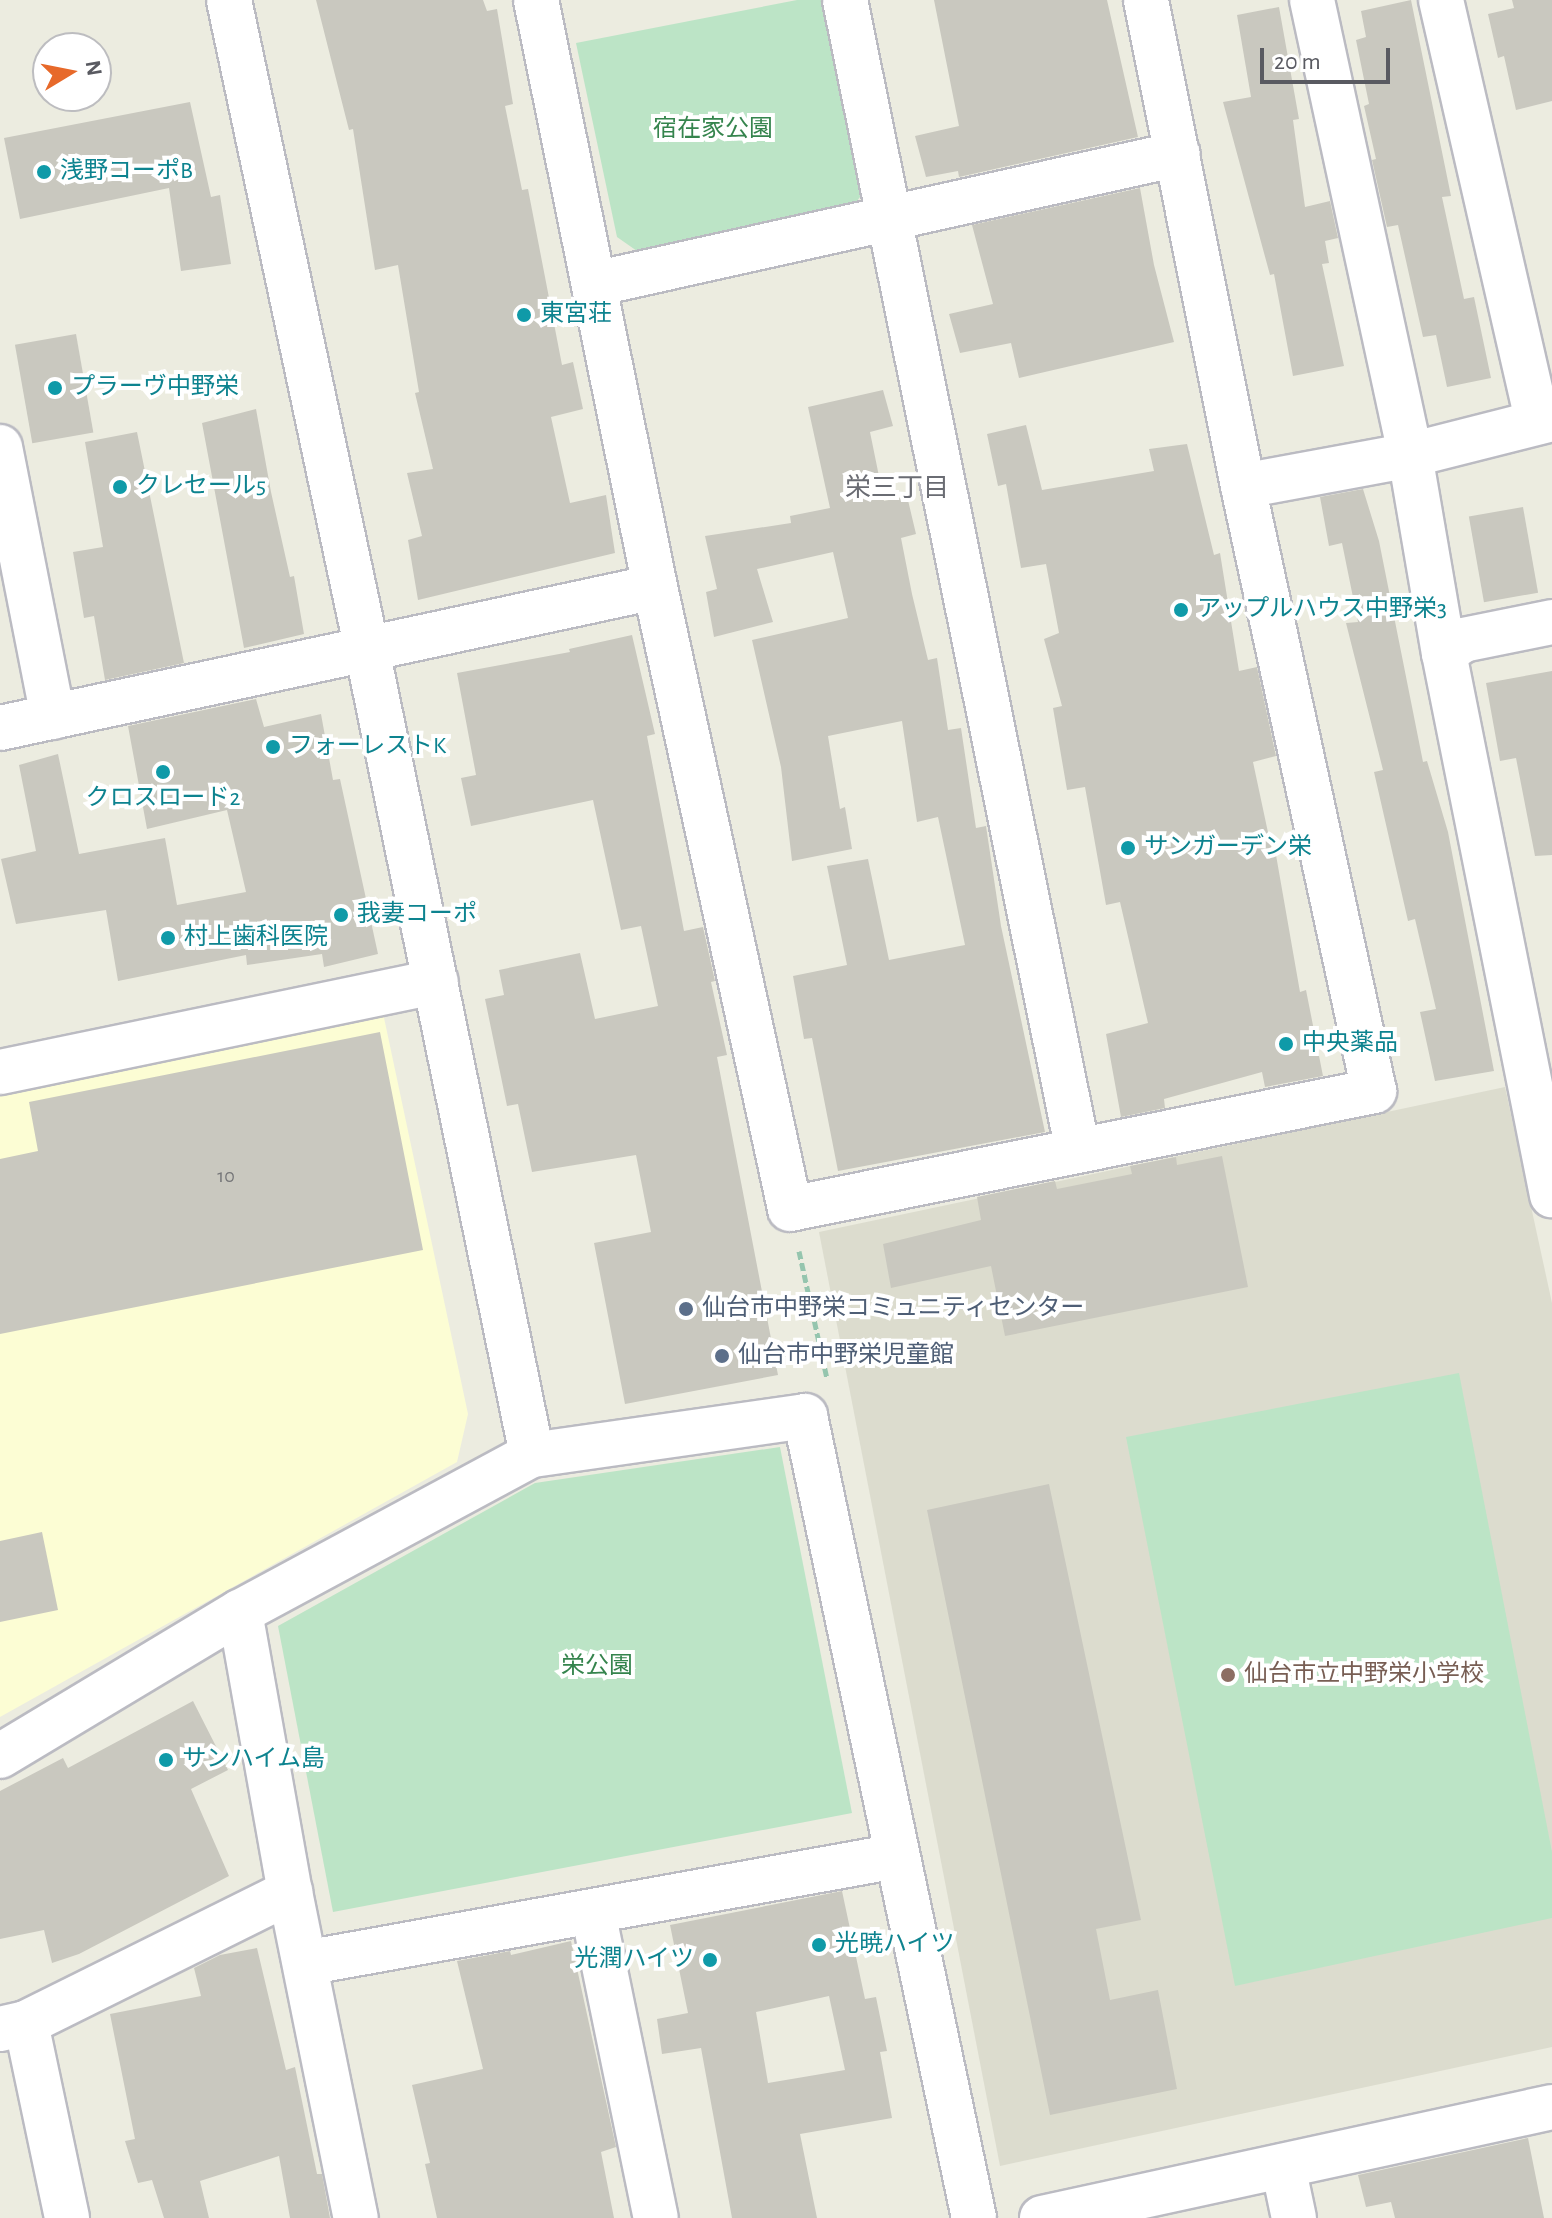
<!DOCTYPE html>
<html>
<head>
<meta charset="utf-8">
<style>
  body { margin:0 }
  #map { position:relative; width:1552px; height:2218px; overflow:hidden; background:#ecece0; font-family:"Alegreya Sans","Noto Sans JP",sans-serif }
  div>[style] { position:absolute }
  .commercial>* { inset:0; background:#fcfdd4 }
  .education>* { inset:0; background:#dcdcce }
  .green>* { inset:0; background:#bce4c6 }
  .building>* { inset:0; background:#c9c8bf; transform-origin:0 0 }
  .path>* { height:5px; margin-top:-2.5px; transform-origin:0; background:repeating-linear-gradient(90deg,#95c5ae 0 8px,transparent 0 12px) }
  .roads { filter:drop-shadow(2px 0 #bbbbc2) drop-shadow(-2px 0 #bbbbc2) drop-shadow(0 2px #bbbbc2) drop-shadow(0 -2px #bbbbc2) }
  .minor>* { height:44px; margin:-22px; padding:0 22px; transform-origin:22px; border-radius:22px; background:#fff }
  .tertiary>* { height:44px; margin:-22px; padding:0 22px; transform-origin:22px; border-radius:22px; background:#fff }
  .dots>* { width:22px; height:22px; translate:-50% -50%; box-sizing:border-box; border:4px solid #fff; border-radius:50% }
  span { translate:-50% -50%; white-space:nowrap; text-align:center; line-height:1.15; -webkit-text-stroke:8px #fff; paint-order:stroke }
  .number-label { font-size:20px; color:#757678 }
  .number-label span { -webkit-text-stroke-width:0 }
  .park-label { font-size:24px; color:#35844d }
  .culture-label { font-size:24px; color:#0d838f }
  .left { translate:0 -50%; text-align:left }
  .right { translate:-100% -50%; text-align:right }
  .service-label { font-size:24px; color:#4e5e75 }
  .education-label { font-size:24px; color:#785e54 }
  .neighbourhood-label { font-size:26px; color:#6a6c73 }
  .north { position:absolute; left:32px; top:32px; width:80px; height:80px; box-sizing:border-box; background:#fff; border:2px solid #bdbdc0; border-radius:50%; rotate:80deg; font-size:22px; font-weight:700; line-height:32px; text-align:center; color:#595a61 }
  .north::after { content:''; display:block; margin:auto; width:28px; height:36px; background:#e7692a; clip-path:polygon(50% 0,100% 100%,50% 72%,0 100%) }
  .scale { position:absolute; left:1260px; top:48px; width:130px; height:36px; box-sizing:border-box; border:4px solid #595a61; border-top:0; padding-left:10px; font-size:24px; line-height:28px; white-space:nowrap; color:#595a61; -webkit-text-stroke:6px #fff; paint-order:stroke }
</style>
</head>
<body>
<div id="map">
  <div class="commercial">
    <i style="clip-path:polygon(383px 1013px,468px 1414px,457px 1462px,0 1717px,0 1093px)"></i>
  </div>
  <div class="education">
    <i style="clip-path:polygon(1505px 1087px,1552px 1303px,1552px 2047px,1000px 2166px,819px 1232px)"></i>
  </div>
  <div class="green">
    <i style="clip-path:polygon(797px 0,826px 0,866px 189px,845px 217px,647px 258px,617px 237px,576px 43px)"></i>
    <i style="clip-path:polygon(1459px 1373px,1552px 1852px,1552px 1918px,1235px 1986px,1126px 1437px)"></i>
    <i style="clip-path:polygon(780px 1447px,852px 1813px,333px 1912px,278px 1626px,535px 1483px)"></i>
  </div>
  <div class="building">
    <i style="clip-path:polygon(316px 0,483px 0,487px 11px,497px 9px,513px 104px,505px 106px,522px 190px,528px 189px,562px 365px,573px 362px,583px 409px,551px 417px,570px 503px,606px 495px,615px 553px,418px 600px,408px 540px,422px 536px,407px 473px,433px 469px,415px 393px,419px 392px,398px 265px,375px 270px,353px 129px,349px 130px)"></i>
    <i style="clip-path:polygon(934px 0,1107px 0,1138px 137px,959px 177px,958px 171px,926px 177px,915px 136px,959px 126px)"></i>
    <i style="clip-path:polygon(1411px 0,1451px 196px,1442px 197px,1464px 299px,1474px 297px,1491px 378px,1447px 387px,1436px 335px,1423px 337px,1398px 225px,1387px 227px,1372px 160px,1376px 159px,1364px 106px,1369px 104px,1356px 40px,1366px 37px,1361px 11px)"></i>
    <i style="clip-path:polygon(1512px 0,1552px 0,1552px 101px,1516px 110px,1504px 56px,1498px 58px,1488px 14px,1514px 8px)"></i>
    <i style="clip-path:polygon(1279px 7px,1299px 119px,1293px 120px,1305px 207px,1330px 201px,1338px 238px,1325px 241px,1329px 263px,1322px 264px,1344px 366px,1293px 376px,1274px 274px,1270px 275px,1223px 102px,1251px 97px,1237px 15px)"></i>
    <i style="clip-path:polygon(190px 102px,211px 197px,220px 195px,231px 264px,181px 271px,169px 188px,20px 219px,4px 138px)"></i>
    <i style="clip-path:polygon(1140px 188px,1154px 265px,1174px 342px,1019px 378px,1011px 343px,960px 353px,949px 314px,993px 304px,972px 225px)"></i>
    <i style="left:76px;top:334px;width:100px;height:62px;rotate:80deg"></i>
    <i style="clip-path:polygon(883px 390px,893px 426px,870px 432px,884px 501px,907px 496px,916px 534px,901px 538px,912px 594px,928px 660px,937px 658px,948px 730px,961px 728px,976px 828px,986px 826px,1001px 926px,1045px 1132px,838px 1171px,812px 1038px,804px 1039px,793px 976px,847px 965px,827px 866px,868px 859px,889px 960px,965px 945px,938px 817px,917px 822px,902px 721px,828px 736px,840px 809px,845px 807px,852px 849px,792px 861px,781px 767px,752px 640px,848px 618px,833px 552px,757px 569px,773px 622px,714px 637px,706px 592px,717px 589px,705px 536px,791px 523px,790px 516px,830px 508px,808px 407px)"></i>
    <i style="clip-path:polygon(256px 409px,271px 492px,290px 577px,294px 576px,304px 634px,244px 648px,202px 423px)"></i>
    <i style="clip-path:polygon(1026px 425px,1042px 490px,1154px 471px,1149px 449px,1187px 444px,1214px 555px,1220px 553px,1239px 671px,1257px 667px,1276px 756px,1253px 762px,1273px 856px,1276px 855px,1300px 992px,1306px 990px,1323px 1076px,1265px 1087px,1262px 1072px,1164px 1099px,1165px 1108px,1121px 1117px,1106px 1034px,1148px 1023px,1120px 902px,1106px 905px,1085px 787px,1067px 790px,1053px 708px,1062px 706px,1044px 639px,1059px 633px,1046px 564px,1021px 568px,1006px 484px,998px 486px,987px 434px)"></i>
    <i style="clip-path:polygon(137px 432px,184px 663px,105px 680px,94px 616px,84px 618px,73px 552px,103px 547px,85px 442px)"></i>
    <i style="clip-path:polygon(1363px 489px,1379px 541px,1423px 762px,1427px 761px,1448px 832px,1494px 1071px,1435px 1081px,1420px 1012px,1436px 1009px,1415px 919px,1408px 921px,1374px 772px,1383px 770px,1346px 623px,1358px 622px,1342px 543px,1329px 546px,1320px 497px)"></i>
    <i style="left:1523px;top:507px;width:87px;height:55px;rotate:80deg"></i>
    <i style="clip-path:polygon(632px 635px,655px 734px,647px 736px,684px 931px,703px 927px,715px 981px,711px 982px,727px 1055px,717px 1057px,778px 1375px,625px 1404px,594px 1243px,651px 1232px,636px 1155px,532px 1172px,518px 1104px,507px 1106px,485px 999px,504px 995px,499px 970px,580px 953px,595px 1019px,658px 1006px,641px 926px,621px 930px,593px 800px,471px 826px,461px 778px,476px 775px,457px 673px,570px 652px,569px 649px)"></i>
    <i style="clip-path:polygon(1552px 671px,1552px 855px,1535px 856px,1516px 758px,1500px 761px,1486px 683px)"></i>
    <i style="clip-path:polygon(256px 699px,264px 727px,321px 714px,333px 780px,340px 779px,378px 954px,324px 967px,322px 954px,247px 965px,246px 955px,118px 981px,106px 910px,16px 924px,1px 859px,36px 851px,19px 765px,58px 754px,79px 854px,165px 838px,177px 905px,246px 892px,227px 810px,147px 829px,128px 726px)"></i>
    <i style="clip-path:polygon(380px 1032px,423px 1250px,0 1334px,0 1159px,38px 1151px,29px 1102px)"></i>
    <i style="clip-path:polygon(1222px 1156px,1248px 1287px,1005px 1336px,991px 1266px,891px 1288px,883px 1244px,981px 1220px,977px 1197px,1055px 1181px,1057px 1189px,1132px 1174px,1130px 1166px,1176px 1157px,1177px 1165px)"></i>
    <i style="clip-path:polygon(1049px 1484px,1141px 1920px,1096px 1929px,1110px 2000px,1158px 1990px,1177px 2089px,1050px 2115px,927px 1510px)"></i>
    <i style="clip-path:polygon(42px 1532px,58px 1610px,0 1622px,0 1541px)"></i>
    <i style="clip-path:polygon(193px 1701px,228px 1770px,191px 1789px,229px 1876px,79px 1954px,52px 1963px,44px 1930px,0 1939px,0 1791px,63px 1758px,68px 1768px)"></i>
    <i style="clip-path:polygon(evenodd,842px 1891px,865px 1999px,876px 1997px,887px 2051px,880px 2052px,892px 2118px,800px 2134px,817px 2218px,732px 2218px,701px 2048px,662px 2054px,657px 2019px,688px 2013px,670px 1925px,842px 1891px,829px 1996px,845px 2070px,768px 2083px,756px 2012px,829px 1996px)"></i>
    <i style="clip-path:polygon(571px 1941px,616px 2147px,601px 2152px,614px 2218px,437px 2218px,425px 2164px,430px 2163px,412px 2085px,483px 2069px,457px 1961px,510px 1951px,511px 1955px)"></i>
    <i style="clip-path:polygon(257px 1948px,286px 2070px,295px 2067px,317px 2174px,322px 2174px,330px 2218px,290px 2218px,279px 2156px,200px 2181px,209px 2218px,164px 2218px,152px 2180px,138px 2183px,125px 2141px,135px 2139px,110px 2014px,201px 1996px,194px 1968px,220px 1955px)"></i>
    <i style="clip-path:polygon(1528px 2138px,1544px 2218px,1395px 2218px,1391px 2202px,1366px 2207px,1358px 2175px)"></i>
  </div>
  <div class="path">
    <i style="left:799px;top:1251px;width:130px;rotate:77.6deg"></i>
  </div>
  <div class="roads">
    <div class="minor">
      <i style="left:536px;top:0;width:599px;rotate:78.54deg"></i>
      <i style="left:655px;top:587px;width:636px;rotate:77.75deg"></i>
      <i style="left:790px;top:1209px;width:596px;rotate:-11.42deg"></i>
      <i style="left:1374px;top:1091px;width:619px;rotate:-102.22deg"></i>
      <i style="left:1243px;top:486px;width:496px;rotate:-101.3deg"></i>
      <i style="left:845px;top:0;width:1174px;rotate:78.56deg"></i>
      <i style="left:1312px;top:0;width:465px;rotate:77.8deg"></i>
      <i style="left:1410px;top:455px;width:201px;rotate:80.3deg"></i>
      <i style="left:1444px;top:653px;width:553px;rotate:78.73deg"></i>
      <i style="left:1441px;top:0;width:433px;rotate:77.1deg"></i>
      <i style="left:594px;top:284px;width:598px;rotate:-12.55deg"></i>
      <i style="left:0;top:447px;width:275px;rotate:78.9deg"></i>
      <i style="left:1243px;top:486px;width:170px;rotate:-10.5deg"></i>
      <i style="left:1410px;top:455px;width:146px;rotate:-14.2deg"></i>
      <i style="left:1444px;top:653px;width:23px;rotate:-34deg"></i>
      <i style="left:1463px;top:640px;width:91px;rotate:-11.4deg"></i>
      <i style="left:0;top:728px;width:670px;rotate:-12.15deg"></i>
      <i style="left:0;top:1072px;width:445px;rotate:-11.7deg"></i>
      <i style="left:240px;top:1612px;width:284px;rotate:79.9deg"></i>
      <i style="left:290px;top:1892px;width:333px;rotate:78.6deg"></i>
      <i style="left:593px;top:1912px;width:312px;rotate:78.4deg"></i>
      <i style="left:305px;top:1963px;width:602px;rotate:-10.25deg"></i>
      <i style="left:26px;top:2023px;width:199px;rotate:78.1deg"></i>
      <i style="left:0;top:2029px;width:27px;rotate:-13deg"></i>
      <i style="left:26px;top:2023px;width:295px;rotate:-26.4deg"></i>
      <i style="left:1283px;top:2166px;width:53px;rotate:78.1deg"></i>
      <i style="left:1042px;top:2218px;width:522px;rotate:-12.28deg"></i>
    </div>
    <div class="tertiary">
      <i style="left:532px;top:1455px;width:276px;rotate:-8.1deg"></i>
      <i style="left:805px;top:1416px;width:820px;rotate:78.1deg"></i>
      <i style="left:0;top:1756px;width:280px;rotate:-31deg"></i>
      <i style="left:240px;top:1612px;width:332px;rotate:-28.3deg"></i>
      <i style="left:532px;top:1455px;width:822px;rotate:-101.58deg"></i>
      <i style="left:367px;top:650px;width:664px;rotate:-101.99deg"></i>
    </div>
  </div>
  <div class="dots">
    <i style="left:44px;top:172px;background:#0f9aa8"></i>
    <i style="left:524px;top:315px;background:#0f9aa8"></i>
    <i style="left:55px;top:388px;background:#0f9aa8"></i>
    <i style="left:120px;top:487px;background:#0f9aa8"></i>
    <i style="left:1181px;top:610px;background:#0f9aa8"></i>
    <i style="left:273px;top:747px;background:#0f9aa8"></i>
    <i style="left:163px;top:772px;background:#0f9aa8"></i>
    <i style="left:1128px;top:848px;background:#0f9aa8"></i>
    <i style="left:341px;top:915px;background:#0f9aa8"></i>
    <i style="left:168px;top:938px;background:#0f9aa8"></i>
    <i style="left:1286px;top:1044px;background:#0f9aa8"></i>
    <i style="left:686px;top:1309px;background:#5c6f8a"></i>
    <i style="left:722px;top:1356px;background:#5c6f8a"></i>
    <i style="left:1228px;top:1675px;background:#8d6e63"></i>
    <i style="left:166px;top:1760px;background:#0f9aa8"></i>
    <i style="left:819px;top:1945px;background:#0f9aa8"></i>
    <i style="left:710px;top:1960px;background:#0f9aa8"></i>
  </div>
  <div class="number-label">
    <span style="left:226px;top:1176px">10</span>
  </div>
  <div class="park-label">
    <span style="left:713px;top:130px">宿在家公園</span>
    <span style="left:597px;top:1667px">栄公園</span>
  </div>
  <div class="culture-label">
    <span class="left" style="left:60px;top:172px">浅野コーポB</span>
    <span class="left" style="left:540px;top:315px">東宮荘</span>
    <span class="left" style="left:71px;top:388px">プラーヴ中野栄</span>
    <span class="left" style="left:136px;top:487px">クレセール5</span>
    <span class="left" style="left:1197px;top:610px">アップルハウス中野栄3</span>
    <span class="left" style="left:289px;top:747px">フォーレストK</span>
    <span style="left:163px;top:799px">クロスロード2</span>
    <span class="left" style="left:1144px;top:848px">サンガーデン栄</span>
    <span class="left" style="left:357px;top:915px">我妻コーポ</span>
    <span class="left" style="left:184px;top:938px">村上歯科医院</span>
    <span class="left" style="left:1302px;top:1044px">中央薬品</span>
    <span class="left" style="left:182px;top:1760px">サンハイム島</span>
    <span class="left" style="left:835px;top:1945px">光暁ハイツ</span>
    <span class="right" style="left:694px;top:1960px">光潤ハイツ</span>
  </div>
  <div class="service-label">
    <span class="left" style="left:702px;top:1309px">仙台市中野栄コミュニティセンター</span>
    <span class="left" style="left:738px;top:1356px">仙台市中野栄児童館</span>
  </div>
  <div class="education-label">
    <span class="left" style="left:1244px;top:1675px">仙台市立中野栄小学校</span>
  </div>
  <div class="neighbourhood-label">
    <span style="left:897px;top:489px">栄三丁目</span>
  </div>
  <div class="north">N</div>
  <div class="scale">20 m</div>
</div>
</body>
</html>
